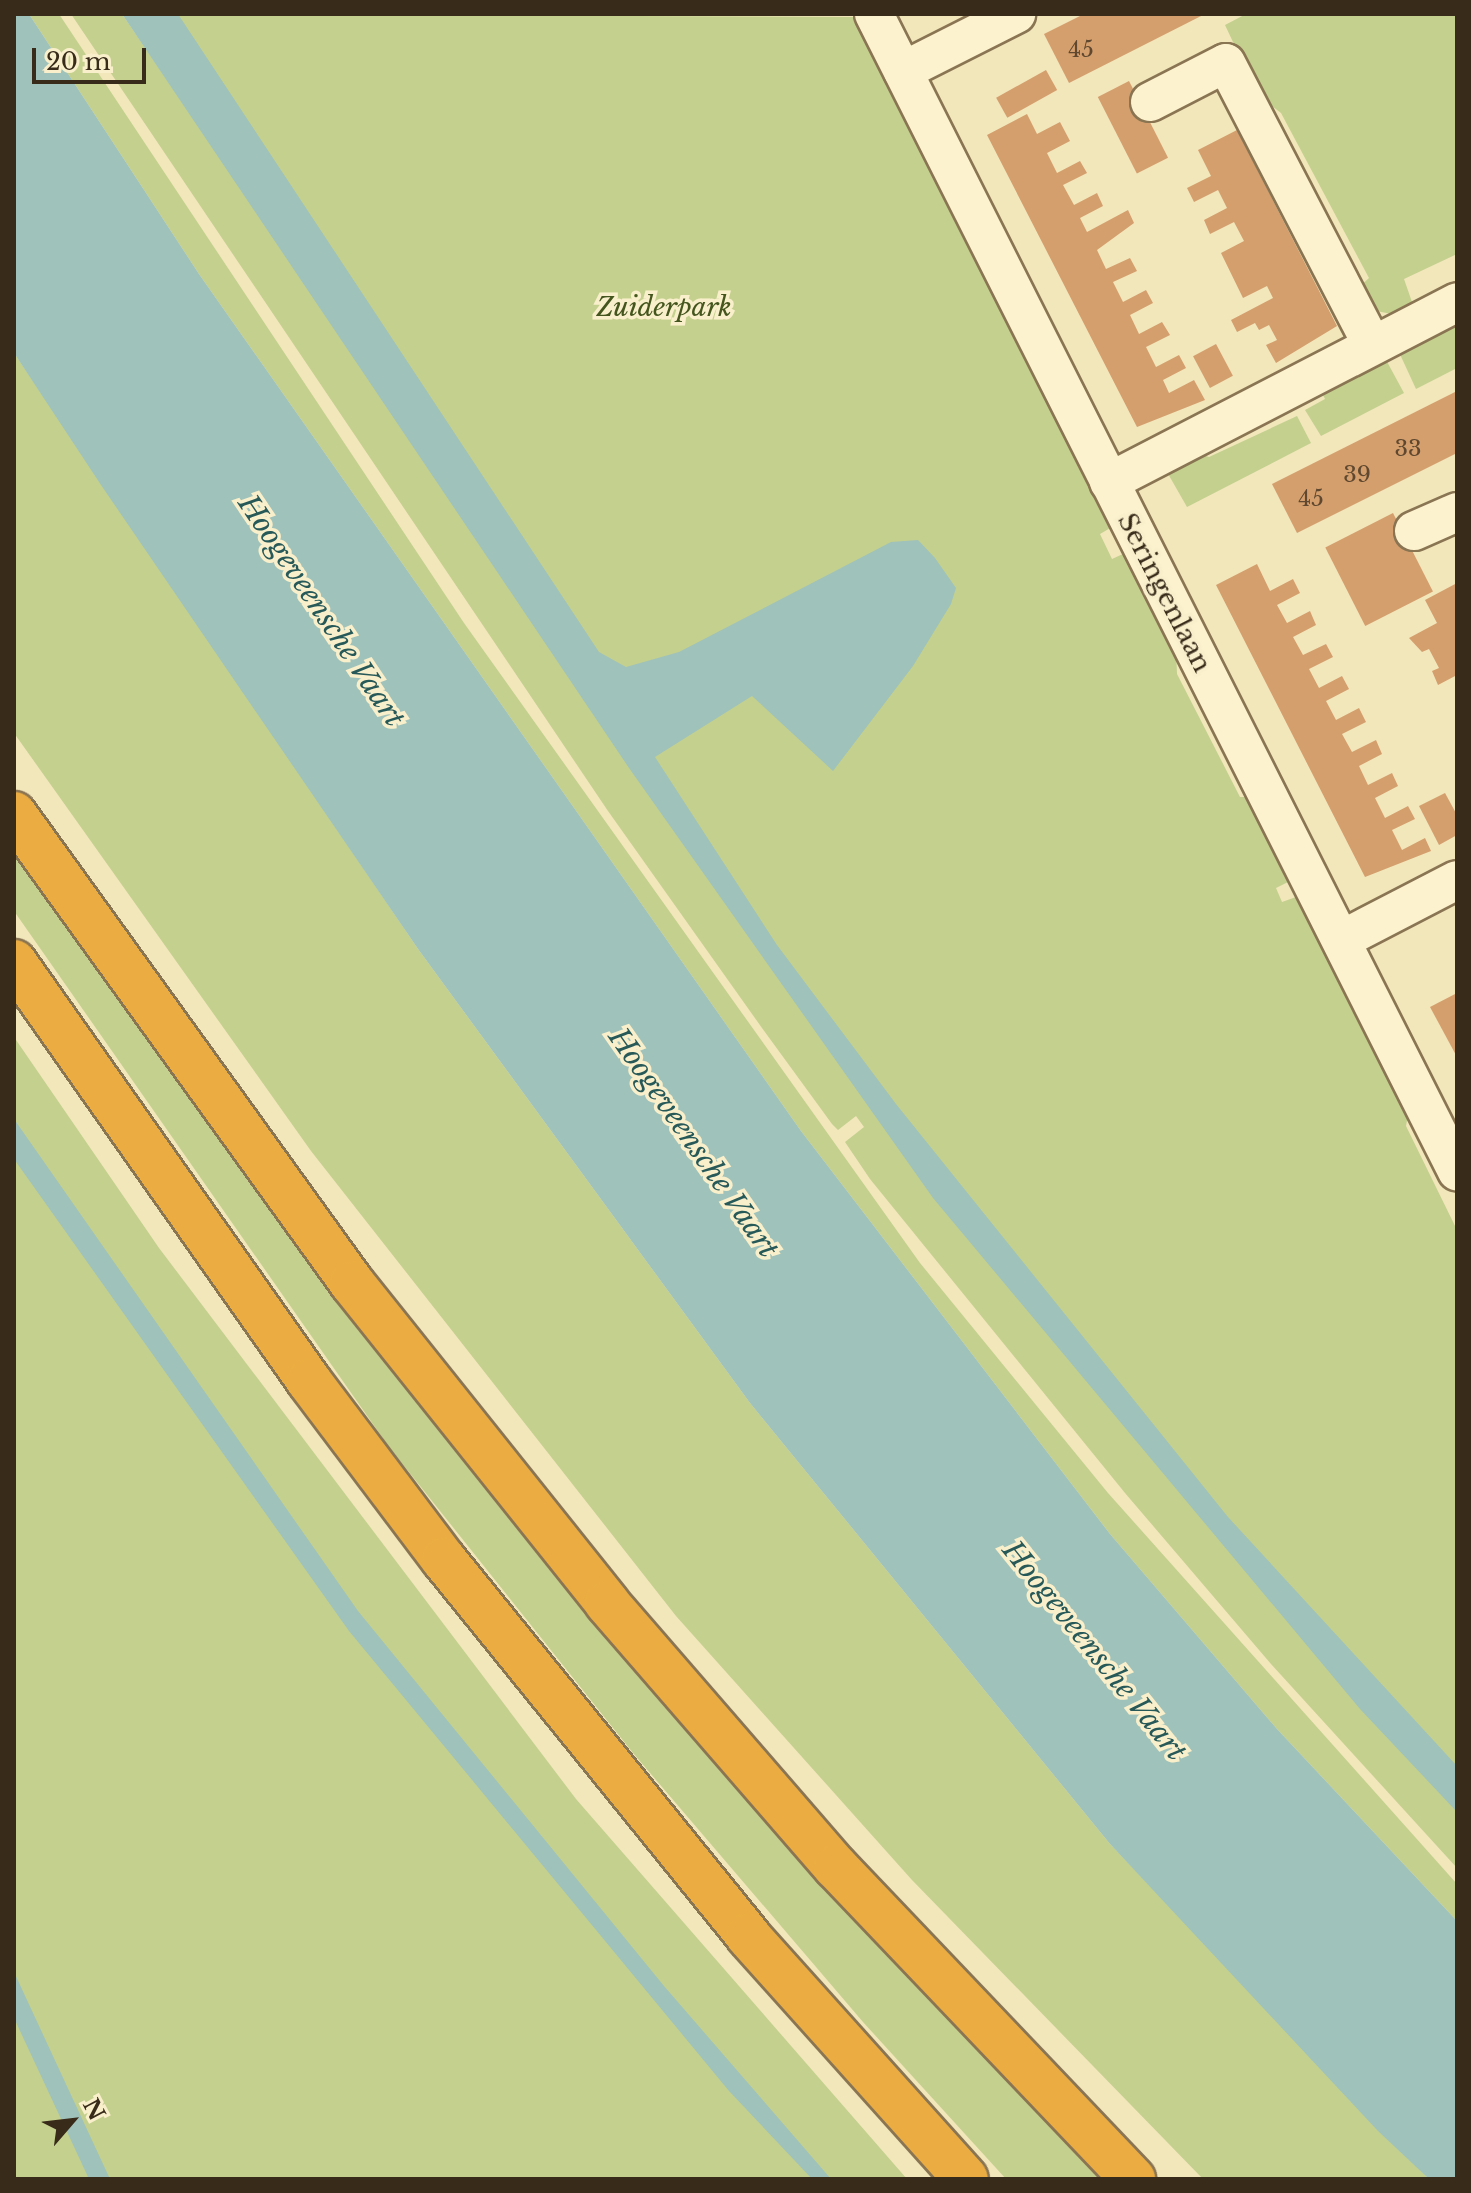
<!DOCTYPE html>
<html>
<head>
<meta charset="utf-8">
<style>
  body { margin:0 }
  #map { position:relative; width:1471px; height:2193px; overflow:hidden; background:#f2e6bb; font-family:"Libre Baskerville",serif }
  div>[style] { position:absolute }
  .green>* { inset:0; background:#c4d08e }
  .water>* { inset:0; background:#9fc2ba }
  .building>* { inset:0; background:#d49f6d; transform-origin:0 0 }
  .roads { filter:drop-shadow(2px 0 #8a7553) drop-shadow(-2px 0 #8a7553) drop-shadow(0 2px #8a7553) drop-shadow(0 -2px #8a7553) }
  .street>* { height:38px; margin:-19px; padding:0 19px; transform-origin:19px; border-radius:19px; background:#fcf2ce }
  .highway>* { height:44px; margin:-22px; padding:0 22px; transform-origin:22px; border-radius:22px; background:#ebad41 }
  span { translate:-50% -50%; white-space:nowrap; text-align:center; line-height:1.15; -webkit-text-stroke:7px #f9efcb; paint-order:stroke }
  .number-label { font-size:22px; color:#5f482f }
  .number-label span { -webkit-text-stroke-width:0 }
  .park-label { font-size:26px; color:#44561e; font-style:italic }
  .street-label { font-size:26px; color:#382b1a }
  .water-label { font-size:28px; color:#275959; font-style:italic }
  .frame { position:absolute; inset:0; border:16px solid #382b1a; pointer-events:none }
  .north { position:absolute; left:32px; top:2081px; width:80px; height:80px; -webkit-text-stroke:6px #f9efcb; paint-order:stroke; rotate:62deg; font-size:22px; font-weight:700; line-height:32px; text-align:center; color:#382b1a }
  .north::after { content:''; display:block; margin:auto; width:28px; height:36px; background:#382b1a; clip-path:polygon(50% 0,100% 100%,50% 72%,0 100%) }
  .scale { position:absolute; left:32px; top:48px; width:114px; height:36px; box-sizing:border-box; border:4px solid #382b1a; border-top:0; padding-left:10px; font-size:24px; line-height:28px; white-space:nowrap; color:#382b1a; -webkit-text-stroke:6px #f9efcb; paint-order:stroke }
</style>
</head>
<body>
<div id="map">
  <div class="green">
    <i style="clip-path:polygon(29px 14px,59px 14px,464px 623px,920px 1263px,1108px 1493px,1457px 1884px,1457px 1921px,1277px 1729px,1110px 1534px,801px 1131px,199px 274px)"></i>
    <i style="clip-path:polygon(71px 14px,122px 14px,283px 250px,136px 14px,854px 17px,1112px 527px,1100px 534px,1112px 559px,1125px 553px,1176px 649px,1177px 674px,1240px 797px,1251px 797px,1292px 880px,1276px 888px,1282px 902px,1296px 897px,1304px 901px,1409px 1109px,1406px 1126px,1457px 1230px,1457px 1868px,1271px 1664px,1125px 1493px,870px 1179px,845px 1142px,864px 1127px,856px 1116px,838px 1130px,832px 1124px,762px 1028px,608px 811px)"></i>
    <i style="clip-path:polygon(1246px 14px,1457px 14px,1457px 254px,1404px 279px,1412px 302px,1397px 315px,1371px 310px,1358px 288px,1369px 278px,1281px 113px,1258px 95px,1225px 25px)"></i>
    <i style="clip-path:polygon(1457px 321px,1457px 368px,1416px 389px,1398px 350px)"></i>
    <i style="clip-path:polygon(14px 353px,418px 949px,750px 1403px,1110px 1844px,1429px 2179px,1203px 2179px,912px 1880px,676px 1616px,311px 1151px,14px 733px)"></i>
    <i style="clip-path:polygon(1385px 358px,1404px 393px,1321px 436px,1305px 410px,1325px 399px,1321px 391px)"></i>
    <i style="clip-path:polygon(1297px 416px,1311px 443px,1187px 507px,1167px 472px,1199px 454px,1209px 457px)"></i>
    <i style="clip-path:polygon(14px 852px,263px 1201px,619px 1650px,861px 1927px,1105px 2179px,1006px 2179px,863px 2022px,633px 1753px,389px 1447px,14px 911px)"></i>
    <i style="clip-path:polygon(14px 1037px,159px 1248px,576px 1799px,907px 2179px,14px 2179px)"></i>
  </div>
  <div class="water">
    <i style="clip-path:polygon(14px 14px,29px 14px,199px 274px,801px 1131px,1110px 1534px,1277px 1729px,1457px 1921px,1457px 2179px,1429px 2179px,1378px 2131px,1110px 1844px,750px 1403px,418px 949px,101px 485px,14px 353px)"></i>
    <i style="clip-path:polygon(122px 14px,178px 14px,599px 652px,626px 667px,679px 652px,891px 542px,918px 540px,935px 558px,956px 588px,951px 604px,913px 666px,833px 771px,752px 696px,655px 757px,777px 945px,896px 1104px,1228px 1517px,1457px 1766px,1457px 1812px,1360px 1709px,933px 1198px,629px 768px)"></i>
    <i style="clip-path:polygon(14px 1119px,358px 1611px,664px 1986px,831px 2179px,812px 2179px,729px 2091px,349px 1631px,14px 1159px)"></i>
    <i style="clip-path:polygon(14px 1972px,110px 2179px,89px 2179px,14px 2018px)"></i>
  </div>
  <div class="building">
    <i style="clip-path:polygon(1084px 14px,1205px 14px,1069px 83px,1044px 34px)"></i>
    <i style="left:1046px;top:70px;width:23px;height:57px;rotate:61deg"></i>
    <i style="left:1129px;top:81px;width:86px;height:35px;rotate:63deg"></i>
    <i style="clip-path:polygon(1027px 114px,1037px 134px,1060px 122px,1070px 141px,1047px 153px,1057px 173px,1080px 161px,1087px 173px,1063px 185px,1074px 205px,1097px 193px,1103px 206px,1080px 218px,1087px 232px,1128px 210px,1134px 223px,1097px 250px,1106px 269px,1130px 258px,1137px 271px,1113px 282px,1123px 302px,1146px 290px,1153px 303px,1130px 315px,1139px 334px,1162px 322px,1170px 335px,1146px 347px,1156px 367px,1179px 355px,1186px 368px,1163px 380px,1169px 393px,1194px 380px,1205px 400px,1137px 427px,987px 135px)"></i>
    <i style="clip-path:polygon(1237px 130px,1337px 326px,1276px 363px,1266px 345px,1277px 340px,1269px 325px,1259px 330px,1255px 323px,1237px 332px,1231px 320px,1273px 298px,1267px 286px,1243px 298px,1221px 253px,1244px 241px,1234px 222px,1210px 234px,1204px 220px,1227px 208px,1218px 190px,1194px 202px,1187px 188px,1211px 176px,1198px 150px)"></i>
    <i style="left:1216px;top:344px;width:36px;height:26px;rotate:62deg"></i>
    <i style="clip-path:polygon(1457px 391px,1457px 453px,1297px 533px,1272px 484px)"></i>
    <i style="left:1393px;top:513px;width:88px;height:76px;rotate:63deg"></i>
    <i style="clip-path:polygon(1257px 564px,1270px 591px,1293px 579px,1300px 593px,1277px 605px,1287px 623px,1310px 611px,1316px 625px,1293px 637px,1303px 655px,1326px 644px,1333px 657px,1309px 669px,1319px 688px,1342px 676px,1349px 689px,1326px 701px,1336px 720px,1359px 708px,1366px 722px,1342px 734px,1352px 752px,1376px 740px,1382px 754px,1359px 766px,1368px 785px,1392px 773px,1398px 786px,1375px 798px,1385px 818px,1408px 806px,1415px 819px,1392px 830px,1402px 850px,1425px 838px,1431px 851px,1365px 877px,1216px 585px)"></i>
    <i style="clip-path:polygon(1457px 583px,1457px 675px,1438px 685px,1432px 671px,1439px 668px,1429px 649px,1422px 652px,1409px 638px,1437px 623px,1425px 600px)"></i>
    <i style="clip-path:polygon(1445px 793px,1457px 815px,1457px 835px,1439px 845px,1419px 806px)"></i>
    <i style="clip-path:polygon(1457px 993px,1457px 1057px,1430px 1007px)"></i>
  </div>
  <div class="roads">
    <div class="street">
      <i style="left:874px;top:14px;width:1296px;rotate:63.26deg"></i>
      <i style="left:903px;top:71px;width:127px;rotate:-26.8deg"></i>
      <i style="left:1150px;top:102px;width:85px;rotate:-27.2deg"></i>
      <i style="left:1226px;top:63px;width:318px;rotate:62.6deg"></i>
      <i style="left:1109px;top:482px;width:392px;rotate:-27.3deg"></i>
      <i style="left:1414px;top:531px;width:47px;rotate:-23.8deg"></i>
      <i style="left:1343px;top:939px;width:128px;rotate:-27.4deg"></i>
    </div>
    <div class="highway">
      <i style="left:14px;top:814px;width:578px;rotate:54.22deg"></i>
      <i style="left:352px;top:1283px;width:409px;rotate:51.4deg"></i>
      <i style="left:607px;top:1603px;width:349px;rotate:49.1deg"></i>
      <i style="left:836px;top:1867px;width:431px;rotate:46.4deg"></i>
      <i style="left:14px;top:962px;width:512px;rotate:54.85deg"></i>
      <i style="left:309px;top:1381px;width:224px;rotate:53deg"></i>
      <i style="left:444px;top:1560px;width:484px;rotate:51deg"></i>
      <i style="left:748px;top:1936px;width:326px;rotate:48.1deg"></i>
    </div>
  </div>
  <div class="number-label">
    <span style="left:1081px;top:50px">45</span>
    <span style="left:1408px;top:449px">33</span>
    <span style="left:1357px;top:475px">39</span>
    <span style="left:1311px;top:499px">45</span>
  </div>
  <div class="park-label">
    <span style="left:664px;top:308px">Zuiderpark</span>
  </div>
  <div class="street-label">
    <span style="left:1164px;top:593px;rotate:63deg">Seringenlaan</span>
  </div>
  <div class="water-label">
    <span style="left:321px;top:611px;rotate:56deg">Hoogeveensche Vaart</span>
    <span style="left:693px;top:1143px;rotate:55deg">Hoogeveensche Vaart</span>
    <span style="left:1094px;top:1651px;rotate:51deg">Hoogeveensche Vaart</span>
  </div>
  <div class="frame"></div>
  <div class="north">N</div>
  <div class="scale">20 m</div>
</div>
</body>
</html>
